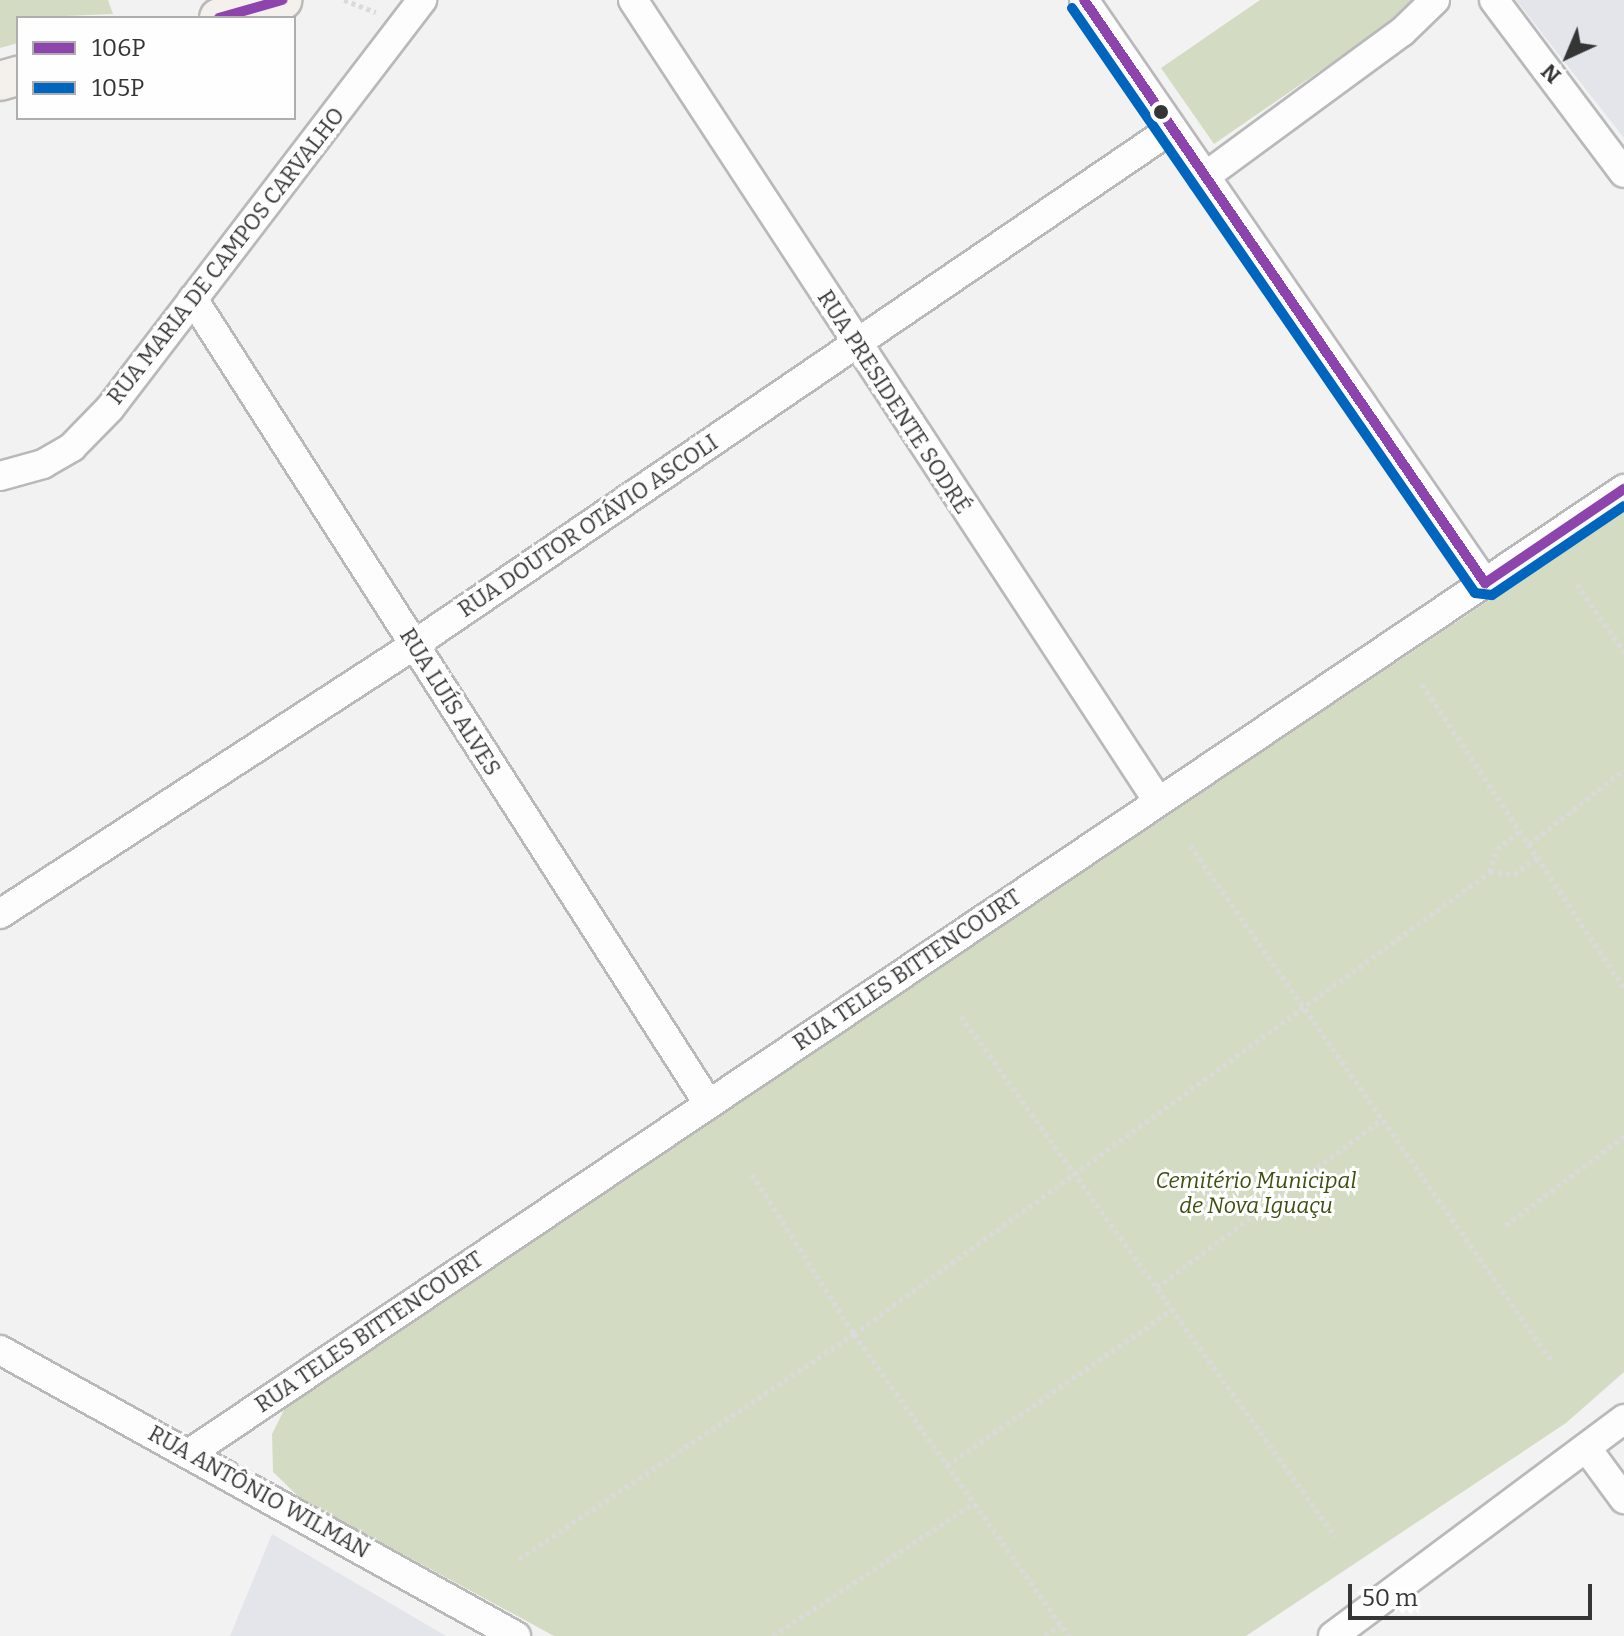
<!DOCTYPE html>
<html>
<head>
<meta charset="utf-8">
<style>
  body { margin:0 }
  #map { position:relative; width:1624px; height:1636px; overflow:hidden; background:#f2f2f2; font-family:Bitter,serif }
  div>[style] { position:absolute }
  .built>* { inset:0; background:#e4e5ea }
  .green>* { inset:0; background:#d3dcc3 }
  .path>* { height:5px; margin-top:-2.5px; transform-origin:0; background:repeating-linear-gradient(90deg,#dadada 0 4px,transparent 0 8px) }
  .roads { filter:drop-shadow(2px 0 #b9b9b9) drop-shadow(-2px 0 #b9b9b9) drop-shadow(0 2px #b9b9b9) drop-shadow(0 -2px #b9b9b9) }
  .minor>* { height:28px; margin:-14px; padding:0 14px; transform-origin:14px; border-radius:14px; background:#fdfdfd }
  .secondary>* { height:38px; margin:-19px; padding:0 19px; transform-origin:19px; border-radius:19px; background:#f4f0ec }
  .bus-1>* { height:10px; margin:-5px; padding:0 5px; transform-origin:5px; border-radius:5px; background:#8e44ad }
  .bus-2>* { height:10px; margin:-5px; padding:0 5px; transform-origin:5px; border-radius:5px; background:#0065bd }
  .dots>* { width:22px; height:22px; translate:-50% -50%; box-sizing:border-box; border:4px solid #fefeff; border-radius:50% }
  span { translate:-50% -50%; white-space:nowrap; text-align:center; line-height:1.15; -webkit-text-stroke:6px #fefeff; paint-order:stroke }
  .street-label { font-size:22px; color:#353536 }
  .park-label { font-size:22px; color:#3e4f10; font-style:italic }
  .legend { position:absolute; left:16px; top:16px; width:280px; height:104px; box-sizing:border-box; background:#fefeff; border:2px solid #aeaeaf; margin:0; padding:10px 14px; list-style:none; font-size:24px; color:#353536 }
  .legend li { display:flex; align-items:center; gap:16px; height:40px }
  .legend b { width:40px; border:2px solid #aeaeaf }
  .north { position:absolute; left:1528px; top:16px; width:80px; height:80px; -webkit-text-stroke:6px #fefeff; paint-order:stroke; rotate:224deg; font-size:22px; font-weight:700; line-height:32px; text-align:center; color:#353536 }
  .north::after { content:''; display:block; margin:auto; width:28px; height:36px; background:#353536; clip-path:polygon(50% 0,100% 100%,50% 72%,0 100%) }
  .scale { position:absolute; left:1348px; top:1584px; width:244px; height:36px; box-sizing:border-box; border:4px solid #353536; border-top:0; padding-left:10px; font-size:24px; line-height:28px; white-space:nowrap; color:#353536; -webkit-text-stroke:6px #fefeff; paint-order:stroke }
</style>
</head>
<body>
<div id="map">
  <div class="built">
    <i style="clip-path:polygon(1516px 0,1624px 0,1624px 138px)"></i>
    <i style="clip-path:polygon(272px 1534px,446px 1636px,230px 1636px)"></i>
  </div>
  <div class="green">
    <i style="clip-path:polygon(0 0,108px 0,113px 14px,18px 18px,18px 43px,0 48px)"></i>
    <i style="clip-path:polygon(1260px 0,1423px 0,1214px 144px,1161px 68px)"></i>
    <i style="clip-path:polygon(1624px 510px,1624px 1372px,1566px 1423px,1246px 1636px,554px 1636px,301px 1499px,273px 1472px,272px 1434px,287px 1404px)"></i>
  </div>
  <div class="path">
    <i style="left:344px;top:0;width:34px;rotate:21deg"></i>
    <i style="left:1577px;top:584px;width:83px;rotate:55.3deg"></i>
    <i style="left:1422px;top:684px;width:365px;rotate:56.4deg"></i>
    <i style="left:1529px;top:844px;width:120px;rotate:-37.9deg"></i>
    <i style="left:1190px;top:845px;width:633px;rotate:54.98deg"></i>
    <i style="left:1490px;top:872px;width:24px;rotate:5deg"></i>
    <i style="left:1514px;top:874px;width:29px;rotate:-35deg"></i>
    <i style="left:961px;top:1016px;width:641px;rotate:54.28deg"></i>
    <i style="left:752px;top:1174px;width:190px;rotate:57.5deg"></i>
    <i style="left:854px;top:1334px;width:371px;rotate:54.6deg"></i>
    <i style="left:1506px;top:1225px;width:148px;rotate:-37deg"></i>
    <i style="left:1157px;top:1287px;width:279px;rotate:-36.7deg"></i>
    <i style="left:947px;top:1465px;width:275px;rotate:-34.6deg"></i>
    <i style="left:519px;top:1559px;width:404px;rotate:-33.9deg"></i>
    <i style="left:854px;top:1334px;width:786px;rotate:-36deg"></i>
    <i style="left:1490px;top:872px;width:24px;rotate:-73deg"></i>
    <i style="left:1497px;top:849px;width:29px;rotate:-38deg"></i>
    <i style="left:773px;top:1636px;width:241px;rotate:-33.5deg"></i>
    <i style="left:1045px;top:1636px;width:19px;rotate:-36deg"></i>
  </div>
  <div class="roads">
    <div class="minor">
      <i style="left:633px;top:0;width:958px;rotate:56.76deg"></i>
      <i style="left:1084px;top:0;width:708px;rotate:55.48deg"></i>
      <i style="left:1494px;top:0;width:216px;rotate:53.1deg"></i>
      <i style="left:1203px;top:178px;width:247px;rotate:-36.3deg"></i>
      <i style="left:1402px;top:32px;width:46px;rotate:-44.1deg"></i>
      <i style="left:193px;top:299px;width:955px;rotate:57.36deg"></i>
      <i style="left:0;top:476px;width:45px;rotate:-15.6deg"></i>
      <i style="left:43px;top:464px;width:34px;rotate:-30deg"></i>
      <i style="left:72px;top:447px;width:54px;rotate:-45.7deg"></i>
      <i style="left:110px;top:408px;width:514px;rotate:-52.59deg"></i>
      <i style="left:0;top:914px;width:495px;rotate:-33deg"></i>
      <i style="left:415px;top:644px;width:913px;rotate:-34.25deg"></i>
      <i style="left:0;top:1350px;width:590px;rotate:29deg"></i>
      <i style="left:1588px;top:1450px;width:61px;rotate:53.7deg"></i>
      <i style="left:190px;top:1453px;width:1728px;rotate:-33.91deg"></i>
      <i style="left:1333px;top:1636px;width:363px;rotate:-36.7deg"></i>
    </div>
    <div class="secondary">
      <i style="left:219px;top:18px;width:66px;rotate:-15.9deg"></i>
      <i style="left:0;top:81px;width:19px;rotate:-16deg"></i>
    </div>
  </div>
  <div class="bus-1">
    <i style="left:1084px;top:0;width:708px;rotate:55.48deg"></i>
    <i style="left:1485px;top:583px;width:168px;rotate:-34.1deg"></i>
    <i style="left:219px;top:18px;width:66px;rotate:-15.9deg"></i>
  </div>
  <div class="bus-2">
    <i style="left:1072px;top:8px;width:710px;rotate:55.44deg"></i>
    <i style="left:1475px;top:593px;width:17px;rotate:7deg"></i>
    <i style="left:1492px;top:595px;width:159px;rotate:-34deg"></i>
  </div>
  <div class="dots">
    <i style="left:1161px;top:112px;background:#353536"></i>
  </div>
  <div class="street-label">
    <span style="left:226px;top:256px;rotate:-52deg">RUA MARIA DE CAMPOS CARVALHO</span>
    <span style="left:894px;top:402px;rotate:57deg">RUA PRESIDENTE SODRÉ</span>
    <span style="left:588px;top:526px;rotate:-34deg">RUA DOUTOR OTÁVIO ASCOLI</span>
    <span style="left:450px;top:702px;rotate:58deg">RUA LUÍS ALVES</span>
    <span style="left:907px;top:970px;rotate:-34deg">RUA TELES BITTENCOURT</span>
    <span style="left:369px;top:1332px;rotate:-34deg">RUA TELES BITTENCOURT</span>
    <span style="left:259px;top:1492px;rotate:29deg">RUA ANTÔNIO WILMAN</span>
  </div>
  <div class="park-label">
    <span style="left:1256px;top:1193px">Cemitério Municipal<br>de Nova Iguaçu</span>
  </div>
  <ul class="legend">
  <li><b style="height:10px;background:#8e44ad"></b>106P</li>
  <li><b style="height:10px;background:#0065bd"></b>105P</li>
  </ul>
  <div class="north">N</div>
  <div class="scale">50 m</div>
</div>
</body>
</html>
